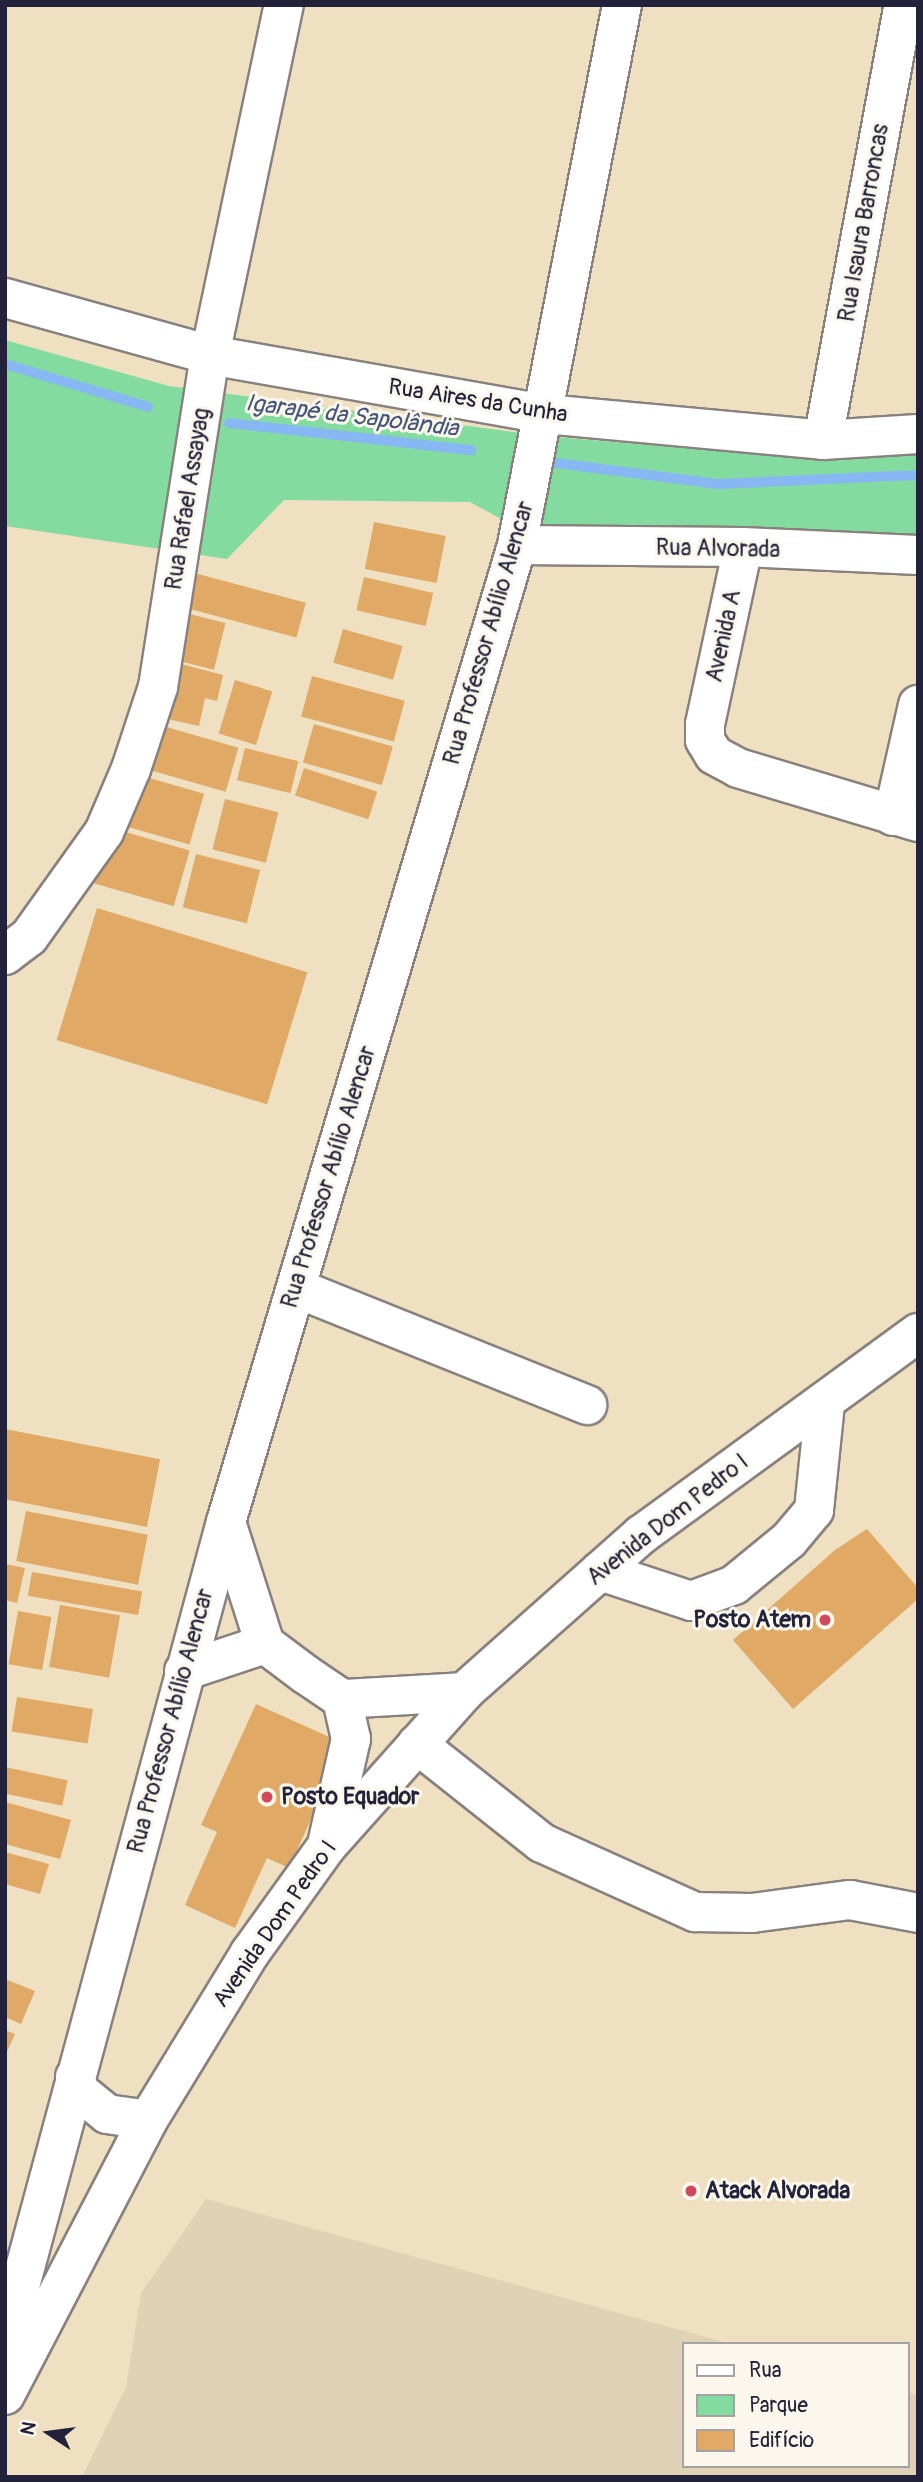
<!DOCTYPE html>
<html>
<head>
<meta charset="utf-8">
<style>
  body { margin:0 }
  #map { position:relative; width:923px; height:2482px; overflow:hidden; background:#eee0c0; font-family:Pangolin,sans-serif }
  div>[style] { position:absolute }
  .built>* { inset:0; background:#e0d2b5 }
  .green>* { inset:0; background:#83dba0 }
  .stream>* { height:10px; margin:-5px; padding:0 5px; transform-origin:5px; border-radius:5px; background:#88b8f3 }
  .building>* { inset:0; background:#e0a965; transform-origin:0 0 }
  .roads { filter:drop-shadow(2px 0 #88817e) drop-shadow(-2px 0 #88817e) drop-shadow(0 2px #88817e) drop-shadow(0 -2px #88817e) }
  .minor>* { height:38px; margin:-19px; padding:0 19px; transform-origin:19px; border-radius:19px; background:#fff }
  .dots>* { width:19px; height:19px; translate:-50% -50%; box-sizing:border-box; border:4px solid #fbf7ec; border-radius:50% }
  span { translate:-50% -50%; white-space:nowrap; text-align:center; line-height:1.15; -webkit-text-stroke:6px #fbf7ec; paint-order:stroke }
  .street-label { font-size:23px; color:#22223b }
  .poi-label { font-size:23px; color:#22223b; font-weight:700 }
  .right { translate:-100% -50%; text-align:right }
  .left { translate:0 -50%; text-align:left }
  .water-label { font-size:24px; color:#46567b; font-style:italic }
  .frame { position:absolute; inset:0; border:7px solid #22223b; pointer-events:none }
  .legend { position:absolute; left:682px; top:2342px; width:228px; height:126px; box-sizing:border-box; background:#fbf7ec; border:2px solid #a4a2a5; margin:0; padding:9px 12px; list-style:none; font-size:21px; color:#22223b }
  .legend li { display:flex; align-items:center; gap:14px; height:35px }
  .legend b { width:35px; border:2px solid #a4a2a5 }
  .north { position:absolute; left:14px; top:2398px; width:70px; height:70px; -webkit-text-stroke:5px #fbf7ec; paint-order:stroke; rotate:283deg; font-size:19px; font-weight:700; line-height:28px; text-align:center; color:#22223b }
  .north::after { content:''; display:block; margin:auto; width:24px; height:32px; background:#22223b; clip-path:polygon(50% 0,100% 100%,50% 72%,0 100%) }
</style>
</head>
<body>
<div id="map">
  <div class="built">
    <i style="clip-path:polygon(206px 2199px,731px 2344px,683px 2344px,683px 2466px,907px 2466px,907px 2392px,918px 2395px,918px 2477px,82px 2477px,126px 2387px,141px 2293px)"></i>
  </div>
  <div class="green">
    <i style="clip-path:polygon(5px 340px,169px 386px,544px 436px,799px 458px,918px 449px,918px 546px,538px 539px,470px 502px,284px 500px,227px 559px,5px 526px)"></i>
  </div>
  <div class="stream">
    <i style="left:5px;top:364px;width:149px;rotate:16.7deg"></i>
    <i style="left:229px;top:423px;width:244px;rotate:6.4deg"></i>
    <i style="left:556px;top:463px;width:163px;rotate:7.4deg"></i>
    <i style="left:718px;top:484px;width:200px;rotate:-2.6deg"></i>
  </div>
  <div class="building">
    <i style="left:374px;top:522px;width:73px;height:48px;rotate:11deg"></i>
    <i style="left:187px;top:571px;width:123px;height:36px;rotate:15deg"></i>
    <i style="left:364px;top:577px;width:71px;height:34px;rotate:13deg"></i>
    <i style="left:177px;top:611px;width:50px;height:48px;rotate:14deg"></i>
    <i style="left:343px;top:629px;width:62px;height:35px;rotate:16deg"></i>
    <i style="clip-path:polygon(170px 661px,223px 675px,217px 701px,205px 698px,199px 726px,154px 716px,161px 688px,179px 692px,164px 687px)"></i>
    <i style="left:312px;top:676px;width:96px;height:42px;rotate:15deg"></i>
    <i style="left:235px;top:680px;width:39px;height:56px;rotate:17deg"></i>
    <i style="left:149px;top:722px;width:93px;height:46px;rotate:16deg"></i>
    <i style="left:314px;top:724px;width:82px;height:40px;rotate:16deg"></i>
    <i style="left:245px;top:748px;width:55px;height:33px;rotate:14deg"></i>
    <i style="left:304px;top:768px;width:77px;height:29px;rotate:18deg"></i>
    <i style="left:132px;top:773px;width:75px;height:53px;rotate:16deg"></i>
    <i style="left:225px;top:799px;width:55px;height:52px;rotate:14deg"></i>
    <i style="left:108px;top:827px;width:85px;height:58px;rotate:16deg"></i>
    <i style="left:196px;top:854px;width:66px;height:55px;rotate:14deg"></i>
    <i style="left:97px;top:908px;width:220px;height:138px;rotate:17deg"></i>
    <i style="left:5px;top:1429px;width:158px;height:69px;rotate:11deg"></i>
    <i style="left:26px;top:1511px;width:124px;height:51px;rotate:11deg"></i>
    <i style="clip-path:polygon(867px 1529px,918px 1588px,918px 1599px,793px 1709px,733px 1640px,835px 1550px)"></i>
    <i style="clip-path:polygon(5px 1564px,25px 1568px,17px 1603px,5px 1600px)"></i>
    <i style="left:32px;top:1572px;width:112px;height:24px;rotate:10deg"></i>
    <i style="left:60px;top:1605px;width:61px;height:63px;rotate:10deg"></i>
    <i style="left:18px;top:1611px;width:34px;height:54px;rotate:10deg"></i>
    <i style="left:17px;top:1697px;width:77px;height:35px;rotate:9deg"></i>
    <i style="clip-path:polygon(256px 1704px,345px 1744px,289px 1868px,267px 1858px,235px 1928px,185px 1905px,217px 1832px,201px 1825px)"></i>
    <i style="left:5px;top:1767px;width:64px;height:26px;rotate:12deg"></i>
    <i style="clip-path:polygon(5px 1802px,71px 1820px,60px 1859px,5px 1844px)"></i>
    <i style="clip-path:polygon(5px 1852px,49px 1864px,40px 1894px,5px 1884px)"></i>
    <i style="clip-path:polygon(5px 1979px,35px 1991px,21px 2024px,5px 2017px)"></i>
    <i style="clip-path:polygon(5px 2030px,15px 2034px,5px 2056px)"></i>
  </div>
  <div class="roads">
    <div class="minor">
      <i style="left:5px;top:298px;width:213px;rotate:15.5deg"></i>
      <i style="left:210px;top:355px;width:340px;rotate:10deg"></i>
      <i style="left:545px;top:414px;width:279px;rotate:5.3deg"></i>
      <i style="left:823px;top:440px;width:95px;rotate:-3.6deg"></i>
      <i style="left:823px;top:440px;width:442px;rotate:-79.5deg"></i>
      <i style="left:517px;top:545px;width:226px;rotate:0.5deg"></i>
      <i style="left:743px;top:547px;width:175px;rotate:2.6deg"></i>
      <i style="left:743px;top:547px;width:181px;rotate:102.1deg"></i>
      <i style="left:705px;top:724px;width:16px;rotate:90deg"></i>
      <i style="left:705px;top:740px;width:17px;rotate:59deg"></i>
      <i style="left:714px;top:755px;width:27px;rotate:28deg"></i>
      <i style="left:738px;top:768px;width:188px;rotate:16.7deg"></i>
      <i style="left:893px;top:816px;width:114px;rotate:-77.3deg"></i>
      <i style="left:5px;top:955px;width:30px;rotate:-37deg"></i>
      <i style="left:29px;top:937px;width:129px;rotate:-54.5deg"></i>
      <i style="left:104px;top:832px;width:69px;rotate:-66.8deg"></i>
      <i style="left:131px;top:769px;width:86px;rotate:-71.8deg"></i>
      <i style="left:158px;top:687px;width:336px;rotate:-81.1deg"></i>
      <i style="left:210px;top:355px;width:358px;rotate:-78.1deg"></i>
      <i style="left:296px;top:1288px;width:314px;rotate:21.9deg"></i>
      <i style="left:226px;top:1522px;width:128px;rotate:72.3deg"></i>
      <i style="left:265px;top:1644px;width:50px;rotate:36.9deg"></i>
      <i style="left:305px;top:1674px;width:45px;rotate:34deg"></i>
      <i style="left:342px;top:1699px;width:122px;rotate:-3.3deg"></i>
      <i style="left:600px;top:1571px;width:96px;rotate:18.2deg"></i>
      <i style="left:691px;top:1601px;width:46px;rotate:-20.4deg"></i>
      <i style="left:734px;top:1585px;width:71px;rotate:-39.3deg"></i>
      <i style="left:789px;top:1540px;width:39px;rotate:-50deg"></i>
      <i style="left:814px;top:1510px;width:108px;rotate:-84.1deg"></i>
      <i style="left:184px;top:1671px;width:85px;rotate:-18.4deg"></i>
      <i style="left:417px;top:1744px;width:159px;rotate:38.4deg"></i>
      <i style="left:542px;top:1843px;width:168px;rotate:24.3deg"></i>
      <i style="left:695px;top:1912px;width:57px;rotate:1deg"></i>
      <i style="left:752px;top:1913px;width:99px;rotate:-7.6deg"></i>
      <i style="left:850px;top:1900px;width:69px;rotate:10.8deg"></i>
      <i style="left:328px;top:1840px;width:104px;rotate:-77.2deg"></i>
      <i style="left:351px;top:1739px;width:41px;rotate:-102.7deg"></i>
      <i style="left:75px;top:2077px;width:16px;rotate:72deg"></i>
      <i style="left:80px;top:2092px;width:35px;rotate:39deg"></i>
      <i style="left:107px;top:2114px;width:41px;rotate:8.3deg"></i>
      <i style="left:5px;top:2342px;width:849px;rotate:-74.92deg"></i>
      <i style="left:226px;top:1522px;width:1019px;rotate:-73.41deg"></i>
      <i style="left:517px;top:545px;width:550px;rotate:-79deg"></i>
      <i style="left:5px;top:2395px;width:310px;rotate:-62.5deg"></i>
      <i style="left:148px;top:2120px;width:196px;rotate:-58.6deg"></i>
      <i style="left:250px;top:1953px;width:132px;rotate:-54.3deg"></i>
      <i style="left:327px;top:1846px;width:206px;rotate:-48.3deg"></i>
      <i style="left:464px;top:1692px;width:237px;rotate:-41.6deg"></i>
      <i style="left:641px;top:1535px;width:343px;rotate:-36.1deg"></i>
    </div>
  </div>
  <div class="dots">
    <i style="left:825px;top:1620px;background:#d1495b"></i>
    <i style="left:267px;top:1797px;background:#d1495b"></i>
    <i style="left:691px;top:2191px;background:#d1495b"></i>
  </div>
  <div class="street-label">
    <span style="left:864px;top:223px;rotate:-80deg">Rua Isaura Barroncas</span>
    <span style="left:478px;top:401px;rotate:9deg">Rua Aires da Cunha</span>
    <span style="left:188px;top:499px;rotate:-81deg">Rua Rafael Assayag</span>
    <span style="left:718px;top:549px;rotate:1deg">Rua Alvorada</span>
    <span style="left:489px;top:633px;rotate:-74deg">Rua Professor Abílio Alencar</span>
    <span style="left:724px;top:636px;rotate:-78deg">Avenida A</span>
    <span style="left:329px;top:1177px;rotate:-73deg">Rua Professor Abílio Alencar</span>
    <span style="left:668px;top:1520px;rotate:-38deg">Avenida Dom Pedro I</span>
    <span style="left:171px;top:1721px;rotate:-75deg">Rua Professor Abílio Alencar</span>
    <span style="left:275px;top:1924px;rotate:-55deg">Avenida Dom Pedro I</span>
  </div>
  <div class="poi-label">
    <span class="right" style="left:811px;top:1620px">Posto Atem</span>
    <span class="left" style="left:281px;top:1797px">Posto Equador</span>
    <span class="left" style="left:705px;top:2191px">Atack Alvorada</span>
  </div>
  <div class="water-label">
    <span style="left:352px;top:416px;rotate:7deg">Igarapé da Sapolândia</span>
  </div>
  <div class="frame"></div>
  <ul class="legend">
  <li><b style="height:9px;background:#fff"></b>Rua</li>
  <li><b style="height:19px;background:#83dba0"></b>Parque</li>
  <li><b style="height:19px;background:#e0a965"></b>Edifício</li>
  </ul>
  <div class="north">N</div>
</div>
</body>
</html>
